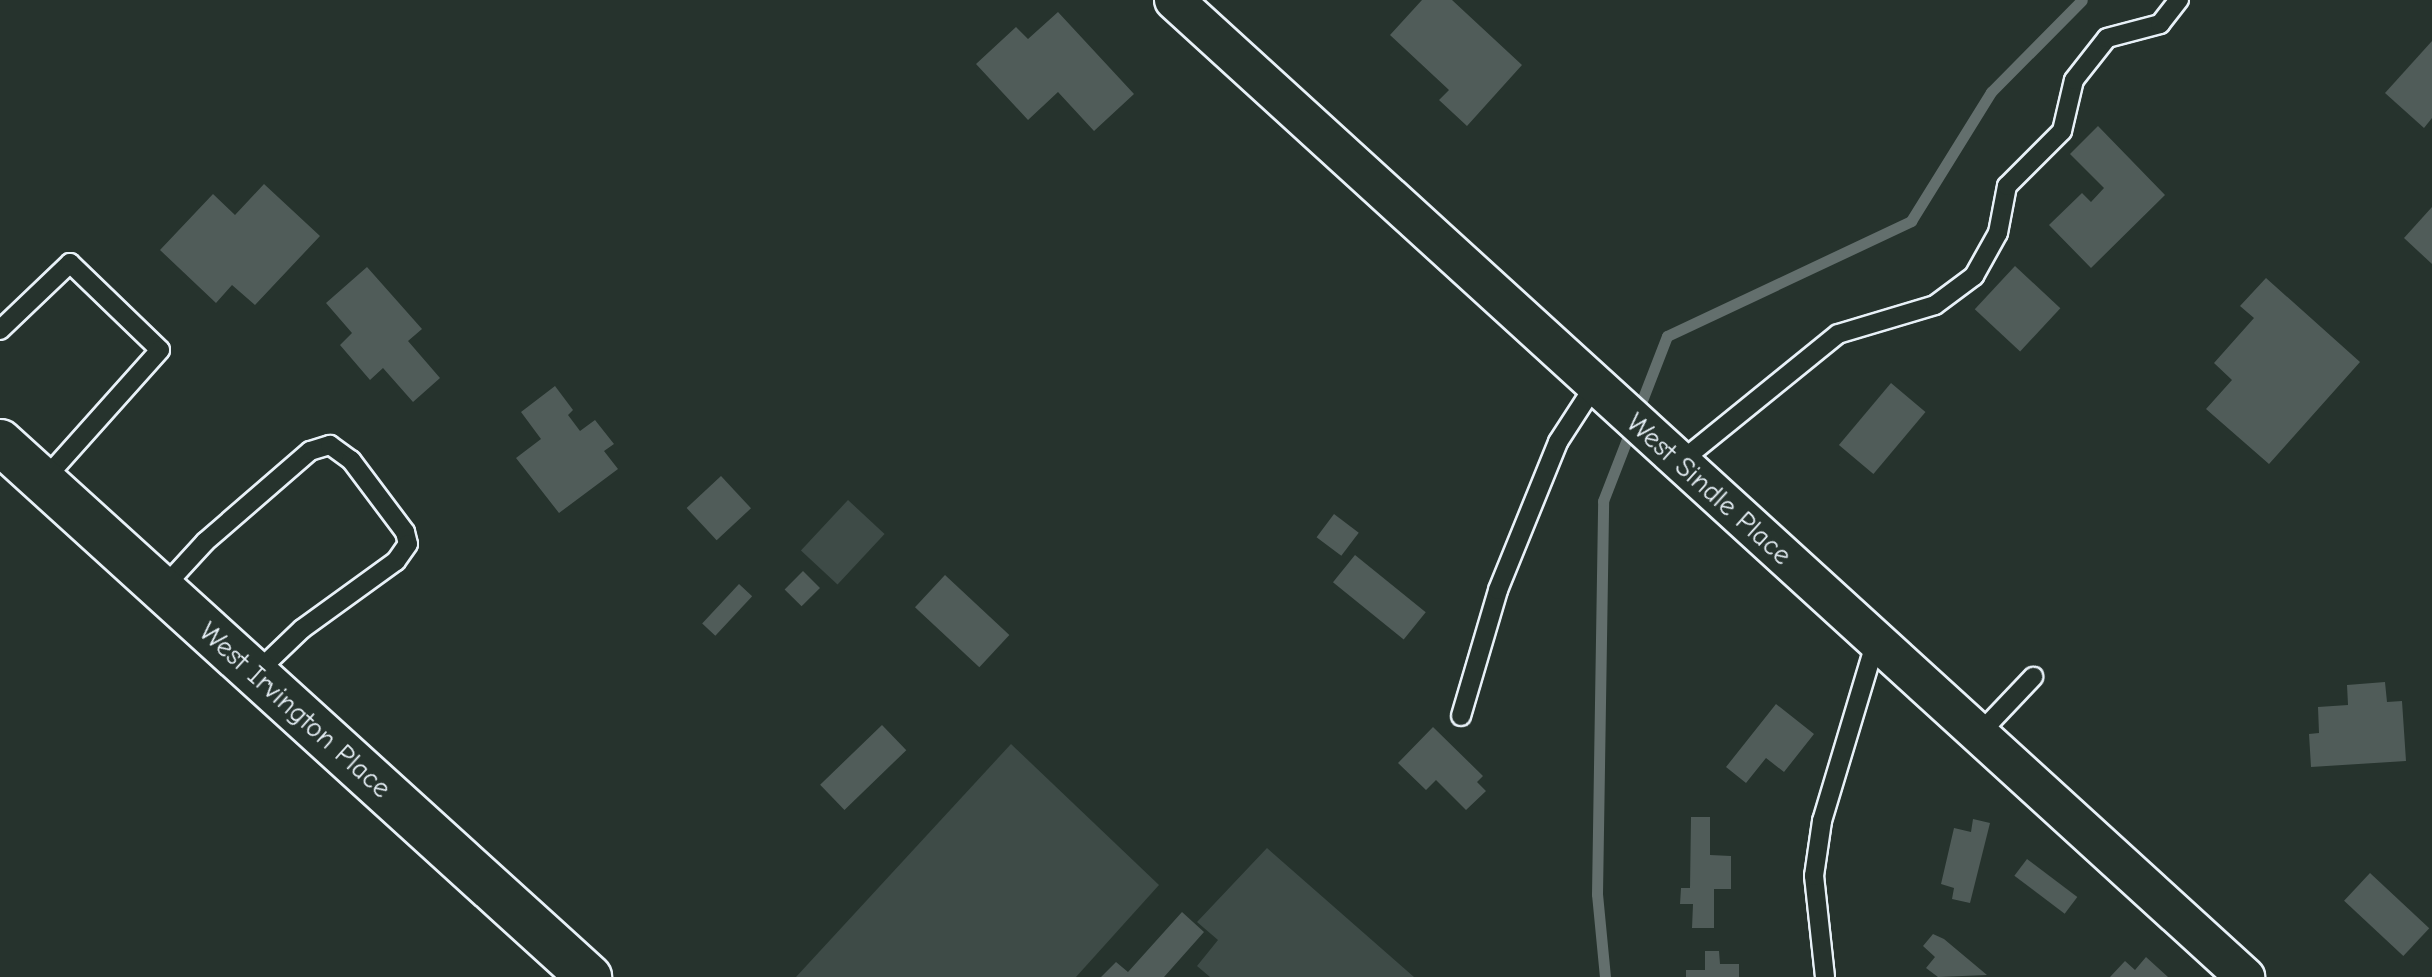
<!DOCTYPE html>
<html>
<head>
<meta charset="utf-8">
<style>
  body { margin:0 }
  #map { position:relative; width:2432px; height:977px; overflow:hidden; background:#26332d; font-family:"Comic Neue",sans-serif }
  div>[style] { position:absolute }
  .green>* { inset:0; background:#3e4b47; transform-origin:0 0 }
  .stream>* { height:11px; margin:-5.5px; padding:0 5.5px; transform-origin:5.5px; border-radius:5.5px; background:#636f6d }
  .building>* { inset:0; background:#505c59; transform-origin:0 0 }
  .roads { filter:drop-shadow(2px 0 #e8f1f8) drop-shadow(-2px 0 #e8f1f8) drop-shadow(0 2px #e8f1f8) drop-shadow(0 -2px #e8f1f8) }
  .service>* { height:18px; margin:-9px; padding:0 9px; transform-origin:9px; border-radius:9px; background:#26332d }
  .minor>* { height:38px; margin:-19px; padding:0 19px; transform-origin:19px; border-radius:19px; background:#26332d }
  .tertiary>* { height:44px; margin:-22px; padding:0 22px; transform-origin:22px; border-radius:22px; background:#26332d }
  span { translate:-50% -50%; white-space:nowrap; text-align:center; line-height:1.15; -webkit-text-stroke:6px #26332d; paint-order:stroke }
  .street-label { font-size:28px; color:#e8f1f8 }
</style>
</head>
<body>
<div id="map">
  <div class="green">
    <i style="left:848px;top:500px;width:50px;height:69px;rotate:43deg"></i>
    <i style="clip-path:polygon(1011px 744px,1159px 885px,1076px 977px,796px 977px)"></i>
    <i style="clip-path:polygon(1267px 848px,1414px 977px,1210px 977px,1197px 966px,1218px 940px,1197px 922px)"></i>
  </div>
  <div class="stream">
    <i style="left:1605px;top:977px;width:83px;rotate:-95.5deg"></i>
    <i style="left:1597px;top:894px;width:393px;rotate:-89.1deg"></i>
    <i style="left:1603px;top:501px;width:177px;rotate:-68.8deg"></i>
    <i style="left:1667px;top:336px;width:270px;rotate:-25.2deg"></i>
    <i style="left:1911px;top:221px;width:152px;rotate:-58.2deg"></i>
    <i style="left:1991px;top:92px;width:129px;rotate:-45.3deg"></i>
  </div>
  <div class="building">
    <i style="clip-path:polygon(1422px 0,1452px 0,1522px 65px,1467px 126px,1439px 100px,1449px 90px,1390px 35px)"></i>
    <i style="clip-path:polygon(1058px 12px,1134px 94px,1094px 131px,1058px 92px,1028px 120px,976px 64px,1016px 27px,1028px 39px)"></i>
    <i style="clip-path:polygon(2432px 41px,2432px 118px,2424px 128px,2385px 93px)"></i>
    <i style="clip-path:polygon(2098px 126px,2165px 195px,2091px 268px,2049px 225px,2082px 193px,2091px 202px,2104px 188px,2070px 154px)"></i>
    <i style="clip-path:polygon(264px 184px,320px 236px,255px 305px,232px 285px,216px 303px,160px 250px,213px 194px,235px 215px)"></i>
    <i style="clip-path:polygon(2432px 207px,2432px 264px,2404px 238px)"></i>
    <i style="left:2015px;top:266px;width:62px;height:59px;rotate:43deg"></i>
    <i style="clip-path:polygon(367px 267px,422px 329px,408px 341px,440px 378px,413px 402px,383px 368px,370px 380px,340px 345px,352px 333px,326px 303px)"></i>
    <i style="clip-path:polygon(2266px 278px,2360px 362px,2269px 464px,2206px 409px,2232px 380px,2214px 363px,2254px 318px,2240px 306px)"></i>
    <i style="left:1891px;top:383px;width:45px;height:81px;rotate:40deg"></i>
    <i style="clip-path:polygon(555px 386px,573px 410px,568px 415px,580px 431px,595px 420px,614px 444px,604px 451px,618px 469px,559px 513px,516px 458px,541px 439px,521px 412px)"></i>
    <i style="left:721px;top:476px;width:44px;height:47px;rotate:47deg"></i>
    <i style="left:1334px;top:514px;width:31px;height:29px;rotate:37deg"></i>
    <i style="left:1355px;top:555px;width:91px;height:35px;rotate:39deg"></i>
    <i style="left:803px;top:571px;width:24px;height:26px;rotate:45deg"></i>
    <i style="left:945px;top:575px;width:88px;height:44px;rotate:43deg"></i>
    <i style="left:739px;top:584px;width:18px;height:54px;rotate:43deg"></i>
    <i style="clip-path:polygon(2385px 682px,2387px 702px,2402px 701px,2406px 761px,2311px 767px,2309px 734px,2319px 733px,2318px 707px,2348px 705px,2347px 685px)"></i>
    <i style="clip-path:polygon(1776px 704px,1814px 734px,1784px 772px,1766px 758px,1746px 783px,1726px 767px)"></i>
    <i style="left:882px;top:725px;width:35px;height:86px;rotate:46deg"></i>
    <i style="clip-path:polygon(1433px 727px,1483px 776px,1477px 782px,1486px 791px,1466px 810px,1436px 780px,1426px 790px,1398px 763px)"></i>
    <i style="clip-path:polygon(1691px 817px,1710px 817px,1710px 855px,1731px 856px,1731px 889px,1714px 889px,1714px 928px,1692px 928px,1693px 904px,1680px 904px,1681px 888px,1690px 888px)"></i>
    <i style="clip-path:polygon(1973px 819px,1990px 823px,1970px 903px,1952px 899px,1954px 888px,1941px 884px,1954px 828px,1971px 832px)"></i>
    <i style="left:2027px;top:859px;width:63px;height:21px;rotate:37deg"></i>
    <i style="left:2370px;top:873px;width:81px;height:38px;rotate:43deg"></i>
    <i style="clip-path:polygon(1182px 912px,1204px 932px,1164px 977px,1101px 977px,1116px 962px,1128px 972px)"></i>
    <i style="clip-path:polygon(1933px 934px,1944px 939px,1987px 975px,1938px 977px,1926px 968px,1935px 957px,1923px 946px)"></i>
    <i style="clip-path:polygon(1705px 951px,1719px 951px,1720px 964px,1739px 964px,1739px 977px,1686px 977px,1686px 970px,1705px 970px)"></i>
    <i style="clip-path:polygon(2146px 957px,2168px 977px,2110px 977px,2125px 961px,2135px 970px)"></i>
  </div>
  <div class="roads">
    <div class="service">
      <i style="left:0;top:330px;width:97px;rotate:-43.7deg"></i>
      <i style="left:70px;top:263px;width:125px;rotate:44deg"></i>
      <i style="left:160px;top:350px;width:176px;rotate:131.8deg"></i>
      <i style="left:1680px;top:462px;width:203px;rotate:-39deg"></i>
      <i style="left:1838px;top:334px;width:101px;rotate:-16.6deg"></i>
      <i style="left:1935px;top:305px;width:49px;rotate:-36.6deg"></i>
      <i style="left:1974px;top:276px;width:49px;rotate:-60.8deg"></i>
      <i style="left:1998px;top:233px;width:48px;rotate:-79.2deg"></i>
      <i style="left:2007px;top:186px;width:78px;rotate:-45deg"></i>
      <i style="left:2062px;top:131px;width:52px;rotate:-76.8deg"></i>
      <i style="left:2074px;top:80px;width:53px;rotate:-51.8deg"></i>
      <i style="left:2107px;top:38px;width:55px;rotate:-14.8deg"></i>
      <i style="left:2160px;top:24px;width:31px;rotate:-52deg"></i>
      <i style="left:162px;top:589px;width:64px;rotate:-47.5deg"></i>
      <i style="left:205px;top:542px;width:139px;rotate:-40.9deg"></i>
      <i style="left:310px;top:451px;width:21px;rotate:-17deg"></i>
      <i style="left:330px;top:445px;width:26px;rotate:36deg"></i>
      <i style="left:351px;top:460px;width:90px;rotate:53.1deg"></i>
      <i style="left:405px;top:532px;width:12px;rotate:76deg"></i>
      <i style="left:408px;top:544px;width:21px;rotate:125deg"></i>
      <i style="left:396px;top:561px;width:116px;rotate:144.1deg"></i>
      <i style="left:302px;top:629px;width:65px;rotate:136.2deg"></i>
      <i style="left:1461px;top:716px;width:131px;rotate:-73.6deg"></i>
      <i style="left:1498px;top:590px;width:160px;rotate:-67.9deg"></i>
      <i style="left:1558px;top:442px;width:68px;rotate:-57deg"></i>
      <i style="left:1979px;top:734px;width:79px;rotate:-46.5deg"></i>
      <i style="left:1825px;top:977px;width:102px;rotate:-96.2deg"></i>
      <i style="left:1814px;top:876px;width:56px;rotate:-81.7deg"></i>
      <i style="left:1822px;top:821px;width:188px;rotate:-73.3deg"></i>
    </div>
    <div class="minor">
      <i style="left:1174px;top:0;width:1450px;rotate:42.37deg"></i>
    </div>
    <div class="tertiary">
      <i style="left:0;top:442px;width:796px;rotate:42.25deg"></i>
    </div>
  </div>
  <div class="street-label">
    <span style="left:1709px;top:489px;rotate:42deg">West Sindle Place</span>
    <span style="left:295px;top:710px;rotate:42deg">West Irvington Place</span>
  </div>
</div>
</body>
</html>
